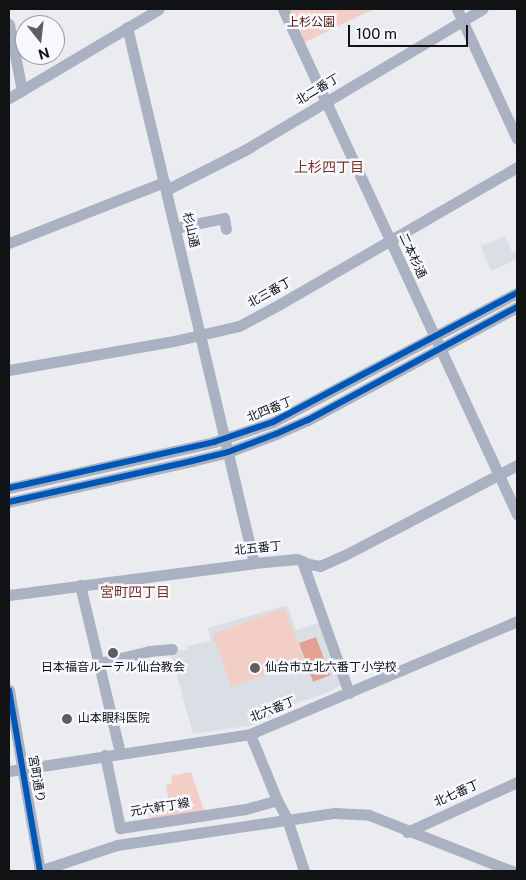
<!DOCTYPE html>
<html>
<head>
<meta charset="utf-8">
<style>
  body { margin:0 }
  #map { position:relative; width:526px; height:880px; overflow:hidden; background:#eaecef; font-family:"Public Sans","Noto Sans JP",sans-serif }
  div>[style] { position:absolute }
  .built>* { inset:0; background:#dadee5 }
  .green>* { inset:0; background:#f3cec7; transform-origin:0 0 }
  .water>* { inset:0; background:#e3a093; transform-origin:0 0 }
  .minor>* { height:11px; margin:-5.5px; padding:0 5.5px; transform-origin:5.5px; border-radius:5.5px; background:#aab1c2 }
  .cycleway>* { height:6px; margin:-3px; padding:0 3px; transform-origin:3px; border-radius:3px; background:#0057b8 }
  .dots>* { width:14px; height:14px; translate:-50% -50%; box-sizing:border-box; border:2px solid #f6f8fe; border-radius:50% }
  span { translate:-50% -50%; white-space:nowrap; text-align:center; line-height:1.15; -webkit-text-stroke:5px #f6f8fe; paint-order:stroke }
  .park-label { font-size:12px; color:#54170c }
  .street-label { font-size:12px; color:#111214 }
  .poi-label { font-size:12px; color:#111214 }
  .left { translate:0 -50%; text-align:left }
  .neighbourhood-label { font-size:14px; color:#773224 }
  .frame { position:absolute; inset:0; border:10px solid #111214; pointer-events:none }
  .north { position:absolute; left:15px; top:15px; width:50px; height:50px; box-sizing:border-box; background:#f6f8fe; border:1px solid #9a9ca0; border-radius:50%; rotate:164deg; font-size:14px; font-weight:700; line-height:20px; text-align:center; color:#111214 }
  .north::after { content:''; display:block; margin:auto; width:18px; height:22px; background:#5d5e61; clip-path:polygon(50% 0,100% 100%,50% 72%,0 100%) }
  .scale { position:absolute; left:348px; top:25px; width:120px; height:22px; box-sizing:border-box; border:2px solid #111214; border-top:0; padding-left:6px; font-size:15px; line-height:18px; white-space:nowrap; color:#111214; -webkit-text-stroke:4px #f6f8fe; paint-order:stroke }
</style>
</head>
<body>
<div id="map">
  <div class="built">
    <i style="clip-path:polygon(505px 236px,512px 252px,517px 250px,517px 259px,491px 271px,481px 246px)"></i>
    <i style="clip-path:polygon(287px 605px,296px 630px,319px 623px,342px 685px,321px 695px,290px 705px,282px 713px,253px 725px,193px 734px,170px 651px,187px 650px,187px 646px,211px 641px,208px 628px)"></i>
  </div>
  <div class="green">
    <i style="clip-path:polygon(287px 9px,371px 9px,372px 10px,303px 43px)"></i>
    <i style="left:285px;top:608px;width:56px;height:77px;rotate:70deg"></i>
    <i style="clip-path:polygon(191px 772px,205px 813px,151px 822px,149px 814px,170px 810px,166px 785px,172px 784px,171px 776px)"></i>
  </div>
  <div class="water">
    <i style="left:316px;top:637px;width:41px;height:18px;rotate:70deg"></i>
  </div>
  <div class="minor">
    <i style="left:283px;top:9px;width:557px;rotate:65.14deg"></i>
    <i style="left:457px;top:9px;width:143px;rotate:65.2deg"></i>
    <i style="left:9px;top:24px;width:68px;rotate:79deg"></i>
    <i style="left:127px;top:27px;width:551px;rotate:76.67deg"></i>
    <i style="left:9px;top:98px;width:174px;rotate:-30.7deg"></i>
    <i style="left:166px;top:190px;width:89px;rotate:-26.9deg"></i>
    <i style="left:245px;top:150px;width:276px;rotate:-30.7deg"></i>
    <i style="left:175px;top:228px;width:50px;rotate:-11.5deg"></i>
    <i style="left:224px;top:218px;width:11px;rotate:80deg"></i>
    <i style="left:9px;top:243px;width:167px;rotate:-21.5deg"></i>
    <i style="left:9px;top:370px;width:168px;rotate:-10deg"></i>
    <i style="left:174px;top:341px;width:67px;rotate:-13deg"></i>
    <i style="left:239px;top:326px;width:47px;rotate:-28.2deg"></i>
    <i style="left:280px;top:304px;width:274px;rotate:-30deg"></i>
    <i style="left:9px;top:488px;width:210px;rotate:-12.6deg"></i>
    <i style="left:214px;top:442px;width:62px;rotate:-18.7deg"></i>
    <i style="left:273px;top:422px;width:276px;rotate:-27.9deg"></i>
    <i style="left:9px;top:502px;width:188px;rotate:-12.6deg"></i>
    <i style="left:192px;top:461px;width:37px;rotate:-14deg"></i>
    <i style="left:228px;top:452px;width:51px;rotate:-20.6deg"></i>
    <i style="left:276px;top:434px;width:35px;rotate:-24deg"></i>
    <i style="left:308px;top:420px;width:238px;rotate:-28.4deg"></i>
    <i style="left:302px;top:561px;width:140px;rotate:70.4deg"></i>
    <i style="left:80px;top:585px;width:173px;rotate:76.6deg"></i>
    <i style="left:9px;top:595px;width:247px;rotate:-7.4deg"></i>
    <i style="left:254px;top:563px;width:43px;rotate:-5.3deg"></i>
    <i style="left:297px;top:559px;width:13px;rotate:23deg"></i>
    <i style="left:309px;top:564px;width:11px;rotate:10deg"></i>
    <i style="left:320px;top:566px;width:27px;rotate:-24deg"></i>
    <i style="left:345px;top:555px;width:194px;rotate:-27.6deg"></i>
    <i style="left:99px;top:663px;width:52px;rotate:-13.2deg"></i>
    <i style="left:150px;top:651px;width:22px;rotate:-5deg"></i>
    <i style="left:9px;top:690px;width:184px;rotate:80.3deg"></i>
    <i style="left:250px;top:734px;width:71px;rotate:67.8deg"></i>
    <i style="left:277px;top:800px;width:21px;rotate:62deg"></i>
    <i style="left:287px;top:819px;width:55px;rotate:71.9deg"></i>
    <i style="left:105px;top:755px;width:75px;rotate:78.4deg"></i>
    <i style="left:120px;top:828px;width:127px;rotate:-8.6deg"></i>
    <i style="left:246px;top:809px;width:32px;rotate:-16deg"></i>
    <i style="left:9px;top:771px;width:244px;rotate:-8.7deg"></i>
    <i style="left:250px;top:734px;width:290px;rotate:-22.9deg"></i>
    <i style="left:407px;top:832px;width:121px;rotate:-24.4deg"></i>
    <i style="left:39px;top:871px;width:82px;rotate:-18.4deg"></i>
    <i style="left:117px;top:845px;width:220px;rotate:-8.4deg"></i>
    <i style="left:335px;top:813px;width:34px;rotate:3deg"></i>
    <i style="left:369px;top:815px;width:154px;rotate:21.4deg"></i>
  </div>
  <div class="cycleway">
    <i style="left:9px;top:488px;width:210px;rotate:-12.6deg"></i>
    <i style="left:214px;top:442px;width:62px;rotate:-18.7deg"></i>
    <i style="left:273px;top:422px;width:276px;rotate:-27.9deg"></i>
    <i style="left:9px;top:502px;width:188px;rotate:-12.6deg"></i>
    <i style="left:192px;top:461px;width:37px;rotate:-14deg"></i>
    <i style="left:228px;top:452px;width:51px;rotate:-20.6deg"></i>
    <i style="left:276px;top:434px;width:35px;rotate:-24deg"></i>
    <i style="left:308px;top:420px;width:238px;rotate:-28.4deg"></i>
    <i style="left:9px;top:690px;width:184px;rotate:80.3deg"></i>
  </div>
  <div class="dots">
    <i style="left:113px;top:653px;background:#5d5e61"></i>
    <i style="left:255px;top:668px;background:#5d5e61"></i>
    <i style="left:67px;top:719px;background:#5d5e61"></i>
  </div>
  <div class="park-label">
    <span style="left:311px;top:23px">上杉公園</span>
  </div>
  <div class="street-label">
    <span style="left:318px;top:90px;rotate:-31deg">北二番丁</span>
    <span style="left:190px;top:230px;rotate:77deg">杉山通</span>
    <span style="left:412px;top:256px;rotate:65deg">二本杉通</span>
    <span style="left:270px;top:293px;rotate:-29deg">北三番丁</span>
    <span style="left:270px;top:410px;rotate:-22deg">北四番丁</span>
    <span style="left:258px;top:549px;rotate:-6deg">北五番丁</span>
    <span style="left:273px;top:710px;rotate:-22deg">北六番丁</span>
    <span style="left:36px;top:779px;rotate:80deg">宮町通り</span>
    <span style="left:457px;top:794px;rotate:-24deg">北七番丁</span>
    <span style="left:160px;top:808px;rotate:-9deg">元六軒丁線</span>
  </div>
  <div class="poi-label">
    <span style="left:113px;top:668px">日本福音ルーテル仙台教会</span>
    <span class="left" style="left:265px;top:668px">仙台市立北六番丁小学校</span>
    <span class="left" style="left:78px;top:719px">山本眼科医院</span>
  </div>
  <div class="neighbourhood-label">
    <span style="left:329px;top:167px">上杉四丁目</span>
    <span style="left:135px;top:592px">宮町四丁目</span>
  </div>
  <div class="frame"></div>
  <div class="north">N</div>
  <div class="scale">100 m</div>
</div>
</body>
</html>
